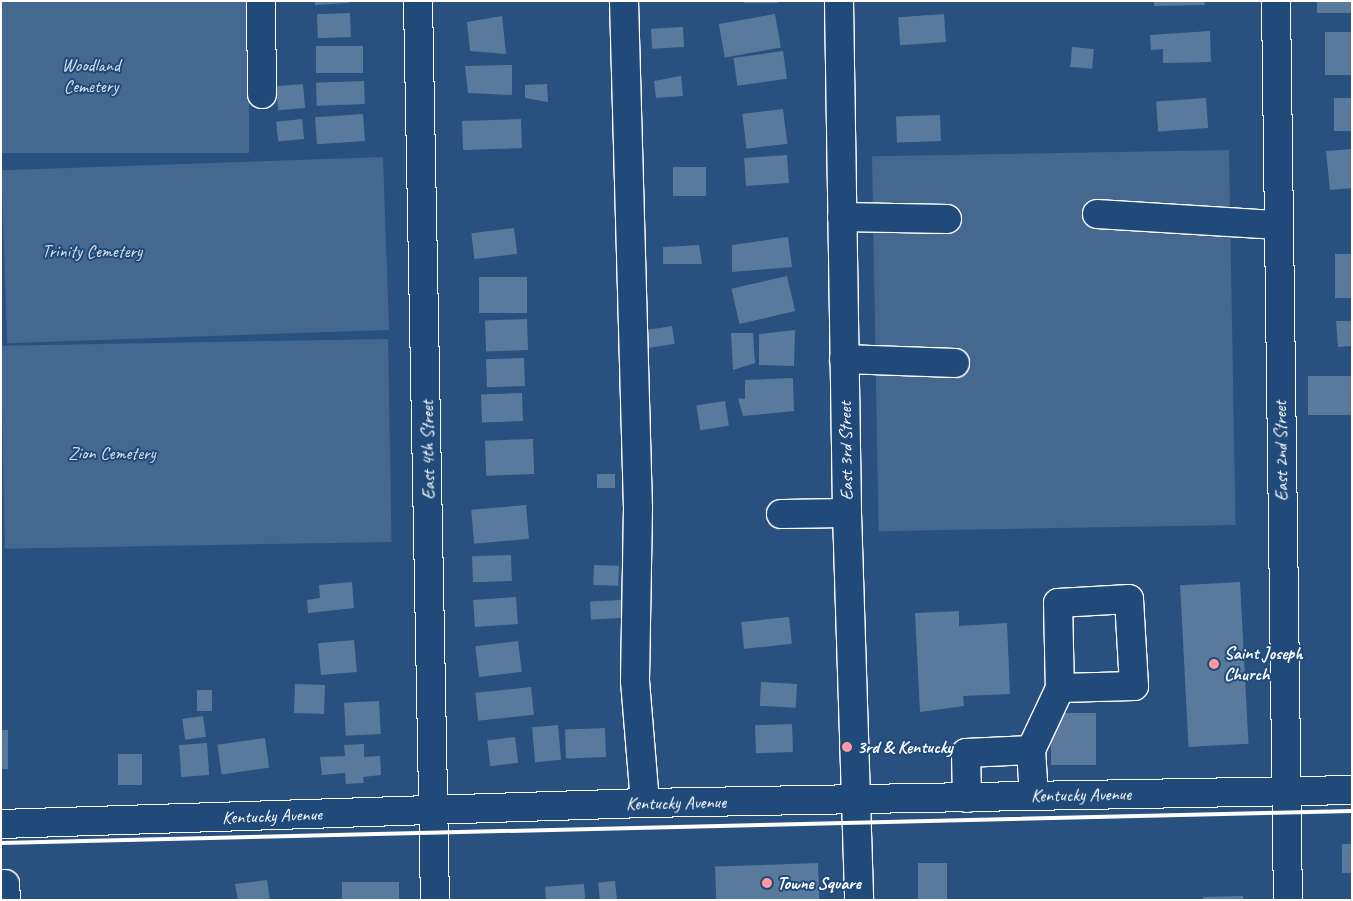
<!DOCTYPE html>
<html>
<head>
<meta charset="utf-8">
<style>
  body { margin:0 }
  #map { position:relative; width:1353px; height:901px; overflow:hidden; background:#28517f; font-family:Caveat,sans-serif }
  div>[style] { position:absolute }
  .green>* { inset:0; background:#446890; transform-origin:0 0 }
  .building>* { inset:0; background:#5a7a9d; transform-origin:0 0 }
  .roads { filter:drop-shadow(1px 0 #fff) drop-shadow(-1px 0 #fff) drop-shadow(0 1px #fff) drop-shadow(0 -1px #fff) }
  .minor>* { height:28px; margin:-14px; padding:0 14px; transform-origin:14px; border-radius:14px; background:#1f4a7a }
  .rail>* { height:4px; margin:-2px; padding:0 2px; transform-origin:2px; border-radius:2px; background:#fff }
  .dots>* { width:14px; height:14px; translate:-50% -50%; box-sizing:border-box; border:2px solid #1f4a7a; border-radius:50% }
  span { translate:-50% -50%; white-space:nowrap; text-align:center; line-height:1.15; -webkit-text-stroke:4px #1f4a7a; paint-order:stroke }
  .park-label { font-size:18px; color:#dae1e9 }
  .street-label { font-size:18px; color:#fff }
  .poi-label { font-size:18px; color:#fff; font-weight:700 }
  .left { translate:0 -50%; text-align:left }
  .frame { position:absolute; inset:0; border:2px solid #fff; pointer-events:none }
</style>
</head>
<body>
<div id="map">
  <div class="green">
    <i style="left:1px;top:1px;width:248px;height:152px"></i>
    <i style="left:1229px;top:150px;width:375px;height:357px;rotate:89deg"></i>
    <i style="left:383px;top:157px;width:173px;height:382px;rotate:88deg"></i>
    <i style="left:388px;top:339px;width:203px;height:387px;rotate:89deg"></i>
  </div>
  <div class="building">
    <i style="clip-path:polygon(315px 1px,349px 1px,349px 3px,315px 5px)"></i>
    <i style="left:744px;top:1px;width:34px;height:2px"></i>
    <i style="clip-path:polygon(1154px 1px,1204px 1px,1205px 5px,1154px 6px)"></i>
    <i style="left:1317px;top:1px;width:35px;height:12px"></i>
    <i style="left:350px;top:13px;width:24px;height:33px;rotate:88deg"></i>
    <i style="left:775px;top:14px;width:34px;height:57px;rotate:80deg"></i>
    <i style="left:944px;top:14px;width:28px;height:46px;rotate:86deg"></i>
    <i style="clip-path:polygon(502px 16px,506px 54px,470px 51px,467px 22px)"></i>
    <i style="left:683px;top:27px;width:20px;height:32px;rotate:87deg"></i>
    <i style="clip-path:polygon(1210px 31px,1211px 62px,1163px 63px,1163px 49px,1151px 50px,1150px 35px)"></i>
    <i style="left:1352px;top:32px;width:43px;height:27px;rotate:90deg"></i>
    <i style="left:363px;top:46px;width:27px;height:47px;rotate:90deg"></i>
    <i style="left:1072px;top:47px;width:22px;height:20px;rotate:5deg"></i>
    <i style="left:783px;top:51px;width:28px;height:50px;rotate:82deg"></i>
    <i style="clip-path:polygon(512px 65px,512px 95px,468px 93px,465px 66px)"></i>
    <i style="clip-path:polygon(681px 76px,683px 96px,656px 98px,654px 81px)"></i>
    <i style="left:364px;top:81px;width:23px;height:48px;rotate:88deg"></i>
    <i style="left:303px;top:84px;width:24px;height:27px;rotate:85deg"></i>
    <i style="clip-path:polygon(547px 84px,548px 102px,525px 98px,525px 85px)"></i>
    <i style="left:1206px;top:98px;width:30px;height:50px;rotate:86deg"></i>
    <i style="left:1352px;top:98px;width:33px;height:18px;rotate:90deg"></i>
    <i style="left:783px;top:109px;width:35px;height:41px;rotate:83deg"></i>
    <i style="left:363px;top:114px;width:27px;height:48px;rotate:86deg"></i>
    <i style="left:940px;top:115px;width:26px;height:44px;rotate:88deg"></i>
    <i style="left:302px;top:119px;width:20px;height:26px;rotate:84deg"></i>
    <i style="left:521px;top:119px;width:29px;height:59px;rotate:88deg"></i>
    <i style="clip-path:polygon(1352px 149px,1352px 188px,1330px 190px,1326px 151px)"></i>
    <i style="left:787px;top:155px;width:28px;height:43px;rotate:86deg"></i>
    <i style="left:673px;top:167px;width:33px;height:29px"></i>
    <i style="left:514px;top:228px;width:26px;height:43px;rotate:83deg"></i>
    <i style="clip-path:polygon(788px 237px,792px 267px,732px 272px,732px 245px)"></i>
    <i style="clip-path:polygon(699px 245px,702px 264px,663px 264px,663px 247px)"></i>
    <i style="left:1352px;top:254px;width:44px;height:17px;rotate:90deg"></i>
    <i style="left:787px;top:276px;width:36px;height:57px;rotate:77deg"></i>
    <i style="left:479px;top:277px;width:48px;height:36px"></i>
    <i style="left:527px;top:319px;width:31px;height:42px;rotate:88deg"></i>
    <i style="clip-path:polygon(1336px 321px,1352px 321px,1352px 346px,1338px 347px)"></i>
    <i style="left:672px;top:326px;width:18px;height:28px;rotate:81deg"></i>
    <i style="clip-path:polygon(795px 330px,794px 366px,759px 365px,759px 334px)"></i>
    <i style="clip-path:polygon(731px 333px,753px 333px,755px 363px,733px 370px)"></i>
    <i style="left:524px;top:358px;width:28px;height:38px;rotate:88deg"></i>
    <i style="left:1352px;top:376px;width:39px;height:44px;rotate:90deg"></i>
    <i style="clip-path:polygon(793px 378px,794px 411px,743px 416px,738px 398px,745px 399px,745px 380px)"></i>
    <i style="left:522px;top:393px;width:28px;height:41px;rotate:88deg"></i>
    <i style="left:725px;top:401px;width:25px;height:29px;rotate:81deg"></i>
    <i style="left:533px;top:439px;width:35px;height:48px;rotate:88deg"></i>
    <i style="left:597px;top:474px;width:18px;height:14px"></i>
    <i style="left:526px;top:505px;width:34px;height:55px;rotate:85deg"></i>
    <i style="left:511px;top:555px;width:26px;height:39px;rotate:88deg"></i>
    <i style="left:594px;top:565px;width:25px;height:20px;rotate:2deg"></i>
    <i style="clip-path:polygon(352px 582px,354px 608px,308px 613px,307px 600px,320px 598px,319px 585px)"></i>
    <i style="left:1240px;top:582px;width:162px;height:60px;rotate:87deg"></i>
    <i style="left:516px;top:597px;width:27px;height:43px;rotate:86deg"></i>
    <i style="left:621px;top:600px;width:18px;height:31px;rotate:87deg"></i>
    <i style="clip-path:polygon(959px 611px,959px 626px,1007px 623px,1010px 694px,963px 696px,964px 706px,920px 712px,915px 613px)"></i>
    <i style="left:789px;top:617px;width:27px;height:48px;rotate:84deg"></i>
    <i style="left:354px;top:640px;width:32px;height:36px;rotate:85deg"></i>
    <i style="left:518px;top:641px;width:31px;height:43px;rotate:83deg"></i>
    <i style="left:761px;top:682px;width:36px;height:24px;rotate:3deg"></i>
    <i style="left:295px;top:684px;width:30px;height:29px;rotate:2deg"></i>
    <i style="left:531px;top:687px;width:28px;height:56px;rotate:84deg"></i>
    <i style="left:197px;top:690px;width:15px;height:21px"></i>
    <i style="left:379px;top:701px;width:33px;height:35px;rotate:87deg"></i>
    <i style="left:1051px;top:713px;width:45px;height:52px"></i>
    <i style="left:203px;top:716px;width:21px;height:21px;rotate:82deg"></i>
    <i style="left:792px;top:724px;width:28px;height:37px;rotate:88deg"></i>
    <i style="left:558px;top:725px;width:35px;height:26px;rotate:85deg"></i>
    <i style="left:605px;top:728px;width:29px;height:40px;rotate:88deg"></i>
    <i style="left:1px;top:730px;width:7px;height:39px"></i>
    <i style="left:515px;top:737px;width:26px;height:28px;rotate:83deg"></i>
    <i style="left:265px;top:738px;width:30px;height:48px;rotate:82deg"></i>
    <i style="left:207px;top:743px;width:32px;height:28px;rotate:86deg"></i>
    <i style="clip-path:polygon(364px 744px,364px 757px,380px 756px,381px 775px,363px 777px,364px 783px,346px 784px,345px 773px,322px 775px,320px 757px,345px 756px,344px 745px)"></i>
    <i style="left:118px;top:754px;width:24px;height:31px"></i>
    <i style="left:1342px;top:844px;width:10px;height:29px"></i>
    <i style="left:818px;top:863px;width:37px;height:103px;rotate:88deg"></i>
    <i style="left:918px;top:863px;width:29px;height:37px"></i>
    <i style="clip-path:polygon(267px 880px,270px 900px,238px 900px,235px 884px)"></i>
    <i style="left:615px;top:881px;width:19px;height:17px;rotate:84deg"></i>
    <i style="left:399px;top:882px;width:18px;height:57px;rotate:90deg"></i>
    <i style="left:584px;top:884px;width:16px;height:39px;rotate:86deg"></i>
    <i style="clip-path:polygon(1243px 896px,1243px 900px,1203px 900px,1203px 897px)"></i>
  </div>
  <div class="roads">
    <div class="minor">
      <i style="left:261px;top:1px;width:93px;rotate:89.4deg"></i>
      <i style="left:418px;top:1px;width:899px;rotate:88.92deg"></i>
      <i style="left:624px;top:1px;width:507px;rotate:88.42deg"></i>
      <i style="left:638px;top:508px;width:173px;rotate:91deg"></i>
      <i style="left:635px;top:681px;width:122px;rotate:85.3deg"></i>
      <i style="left:839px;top:1px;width:512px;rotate:89.1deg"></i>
      <i style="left:847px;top:513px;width:387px;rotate:88.2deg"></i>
      <i style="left:1276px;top:1px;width:899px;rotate:89.24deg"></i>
      <i style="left:1097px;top:214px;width:182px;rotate:3.5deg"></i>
      <i style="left:842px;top:217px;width:105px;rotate:1.1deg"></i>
      <i style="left:844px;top:359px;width:111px;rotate:2.1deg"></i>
      <i style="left:781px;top:514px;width:66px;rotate:-0.9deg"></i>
      <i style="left:1031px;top:750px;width:68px;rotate:-64.9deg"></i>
      <i style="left:1060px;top:688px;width:74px;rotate:-1.5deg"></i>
      <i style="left:1134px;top:686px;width:87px;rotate:-93.3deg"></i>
      <i style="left:1129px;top:599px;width:71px;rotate:176.8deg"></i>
      <i style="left:1058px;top:603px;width:85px;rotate:88.7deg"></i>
      <i style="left:967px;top:798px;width:45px;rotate:-91.3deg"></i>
      <i style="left:966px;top:753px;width:65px;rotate:-2.6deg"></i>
      <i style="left:1031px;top:750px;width:46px;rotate:86.3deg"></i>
      <i style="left:1px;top:824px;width:644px;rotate:-1.87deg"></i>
      <i style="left:645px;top:803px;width:707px;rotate:-1.05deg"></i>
      <i style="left:5px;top:884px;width:16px;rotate:86deg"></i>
    </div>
  </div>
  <div class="rail">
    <i style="left:1px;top:843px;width:1351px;rotate:-1.36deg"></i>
  </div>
  <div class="dots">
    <i style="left:1214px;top:664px;background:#ff9aa2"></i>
    <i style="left:847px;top:747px;background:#ff9aa2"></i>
    <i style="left:767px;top:883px;background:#ff9aa2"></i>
  </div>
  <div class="park-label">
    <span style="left:91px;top:76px">Woodland<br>Cemetery</span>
    <span style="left:92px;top:251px">Trinity Cemetery</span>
    <span style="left:112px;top:453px">Zion Cemetery</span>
  </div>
  <div class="street-label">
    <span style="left:428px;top:450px;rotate:-91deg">East 4th Street</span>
    <span style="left:846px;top:451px;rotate:-91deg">East 3rd Street</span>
    <span style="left:1281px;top:451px;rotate:-91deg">East 2nd Street</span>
    <span style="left:1081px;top:795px;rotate:-1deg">Kentucky Avenue</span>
    <span style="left:676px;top:803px;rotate:-1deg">Kentucky Avenue</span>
    <span style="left:272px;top:816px;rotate:-2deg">Kentucky Avenue</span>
  </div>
  <div class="poi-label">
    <span class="left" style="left:1224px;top:664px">Saint Joseph<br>Church</span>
    <span class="left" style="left:857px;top:747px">3rd &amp; Kentucky</span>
    <span class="left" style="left:777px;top:883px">Towne Square</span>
  </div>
  <div class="frame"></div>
</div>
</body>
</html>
